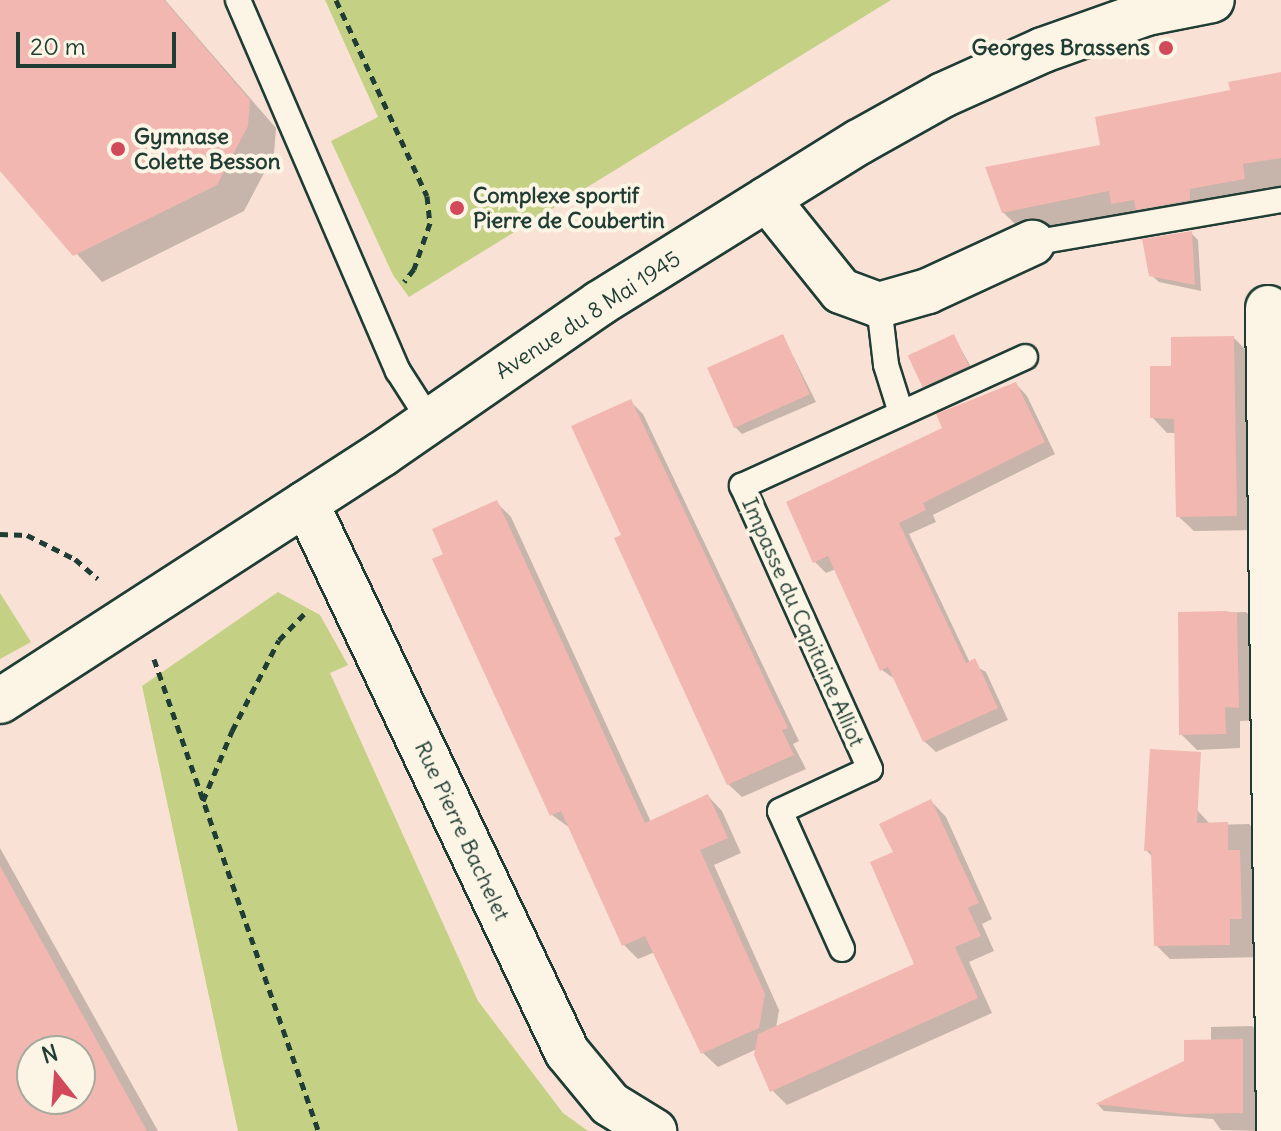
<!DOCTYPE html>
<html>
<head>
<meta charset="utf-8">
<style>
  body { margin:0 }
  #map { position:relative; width:1281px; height:1131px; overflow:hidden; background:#f9e2d5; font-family:Delius,sans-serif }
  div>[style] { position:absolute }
  .green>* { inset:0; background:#c4d185 }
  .shadow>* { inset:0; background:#0003 }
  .building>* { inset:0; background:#f2b7b0; transform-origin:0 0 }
  .path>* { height:5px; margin-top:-2.5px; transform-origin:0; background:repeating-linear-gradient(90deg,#1f3d34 0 8px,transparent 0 14px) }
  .roads { filter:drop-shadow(2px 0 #1f3d34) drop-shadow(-2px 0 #1f3d34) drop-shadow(0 2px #1f3d34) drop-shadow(0 -2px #1f3d34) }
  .lane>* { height:24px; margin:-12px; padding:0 12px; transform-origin:12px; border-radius:12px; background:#fcf5e5 }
  .street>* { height:44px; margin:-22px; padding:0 22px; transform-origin:22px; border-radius:22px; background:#fcf5e5 }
  .secondary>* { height:44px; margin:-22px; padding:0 22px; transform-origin:22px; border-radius:22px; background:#fcf5e5 }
  .dots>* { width:22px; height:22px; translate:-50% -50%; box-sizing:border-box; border:4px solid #fcf5e5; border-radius:50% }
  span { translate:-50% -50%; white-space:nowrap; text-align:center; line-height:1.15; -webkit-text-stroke:8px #fcf5e5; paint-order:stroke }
  .poi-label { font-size:22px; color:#1f3d34; font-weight:700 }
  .right { translate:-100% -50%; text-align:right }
  .left { translate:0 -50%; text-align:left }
  .street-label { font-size:22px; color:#1f3d34 }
  .north { position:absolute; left:16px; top:1035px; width:80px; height:80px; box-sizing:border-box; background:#fcf5e5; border:2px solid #a4ab9e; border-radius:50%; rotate:343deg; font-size:22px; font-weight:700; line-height:32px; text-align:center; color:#1f3d34 }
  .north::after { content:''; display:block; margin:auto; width:28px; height:36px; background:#d1495b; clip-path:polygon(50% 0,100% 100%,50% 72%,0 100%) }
  .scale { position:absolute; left:16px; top:32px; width:160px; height:36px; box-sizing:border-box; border:4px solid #1f3d34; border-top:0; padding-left:10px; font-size:24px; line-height:28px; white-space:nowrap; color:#1f3d34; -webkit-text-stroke:6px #fcf5e5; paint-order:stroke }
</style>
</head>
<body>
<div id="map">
  <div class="green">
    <i style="clip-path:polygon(325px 0,891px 0,409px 297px,393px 275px,331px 141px,378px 117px)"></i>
    <i style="clip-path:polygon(278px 592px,320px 615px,348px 665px,330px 673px,478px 1001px,563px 1113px,588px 1131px,238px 1131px,142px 686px)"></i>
    <i style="clip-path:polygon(0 593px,31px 642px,0 659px)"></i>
  </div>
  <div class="shadow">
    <i style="clip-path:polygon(0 0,165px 0,276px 128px,274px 154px,244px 211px,102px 282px,0 168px)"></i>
    <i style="clip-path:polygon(1281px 74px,1281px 186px,1267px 188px,1268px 203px,1213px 213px,1214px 225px,1162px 234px,1154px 225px,1028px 237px,1003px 212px,1102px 146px)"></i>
    <i style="clip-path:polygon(1191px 233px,1198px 240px,1201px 291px,1159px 282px,1151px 275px)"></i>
    <i style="clip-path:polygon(783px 336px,816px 402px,742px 434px,735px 427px)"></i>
    <i style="clip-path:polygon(954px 337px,975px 374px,932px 393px,924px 386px)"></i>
    <i style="clip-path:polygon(1234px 338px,1249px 353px,1260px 530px,1194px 531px,1178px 516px,1176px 433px,1167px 433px,1152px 417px,1173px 368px)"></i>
    <i style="clip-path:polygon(1016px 384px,1027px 396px,1055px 454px,933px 515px,936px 522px,909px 534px,970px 663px,986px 672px,1008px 720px,936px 752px,924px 741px,896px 680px,882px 670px,836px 569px,826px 573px,815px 562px,945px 429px)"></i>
    <i style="clip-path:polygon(630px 401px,643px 414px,799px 741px,793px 744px,806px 769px,742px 797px,728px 784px,624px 536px)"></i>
    <i style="clip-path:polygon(496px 502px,511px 517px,651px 822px,708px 796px,722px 811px,741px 853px,714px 865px,779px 1010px,776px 1028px,917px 965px,896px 853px,931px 801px,946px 817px,992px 919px,982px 924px,994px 951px,969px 962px,992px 1013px,787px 1105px,772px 1090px,757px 1049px,718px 1067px,703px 1053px,655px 952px,638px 959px,624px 945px,570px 828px,552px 815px,445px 555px)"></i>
    <i style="clip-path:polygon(1246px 612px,1262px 627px,1263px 720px,1240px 721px,1240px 748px,1197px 750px,1181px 734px,1180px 614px)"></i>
    <i style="clip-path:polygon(1197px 810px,1211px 825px,1249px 824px,1263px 838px,1264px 957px,1170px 959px,1156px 945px,1153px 857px,1146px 850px)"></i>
    <i style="clip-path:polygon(evenodd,0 848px,158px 1131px,0 1131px,0 848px,32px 1051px,80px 1051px,80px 1099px,32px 1099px,32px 1051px)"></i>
    <i style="clip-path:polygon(1252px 1026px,1259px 1033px,1261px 1131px,1221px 1130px,1213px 1119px,1104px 1111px,1098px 1105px,1186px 1062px,1211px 1042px,1211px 1027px)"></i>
  </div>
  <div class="building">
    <i style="clip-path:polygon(0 0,164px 0,250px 100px,248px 126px,217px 185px,73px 256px,0 171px)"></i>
    <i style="clip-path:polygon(1281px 72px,1281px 158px,1243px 164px,1245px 179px,1190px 189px,1190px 200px,1136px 210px,1134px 200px,1111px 204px,1109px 191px,1002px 213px,985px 167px,1100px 145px,1095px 117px,1230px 90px,1228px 82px)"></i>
    <i style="clip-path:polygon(1192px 231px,1195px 285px,1149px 276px,1142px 239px)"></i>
    <i style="left:783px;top:334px;width:66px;height:83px;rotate:66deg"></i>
    <i style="left:954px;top:334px;width:35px;height:51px;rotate:65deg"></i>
    <i style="clip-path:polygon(1234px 336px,1237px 516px,1176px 517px,1174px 419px,1150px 418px,1150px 366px,1171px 366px,1171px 337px)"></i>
    <i style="clip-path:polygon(1016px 382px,1045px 442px,923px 503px,926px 510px,899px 523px,966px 663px,975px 658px,998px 708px,923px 742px,888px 667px,880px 671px,828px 556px,813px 563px,786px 502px,942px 428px,936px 414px)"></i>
    <i style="clip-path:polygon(631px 399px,788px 728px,782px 730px,794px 755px,727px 785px,614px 538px,621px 535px,571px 426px)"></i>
    <i style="clip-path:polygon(497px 500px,645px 823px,708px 794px,728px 838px,700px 850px,765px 994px,759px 1028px,701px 1054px,645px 936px,622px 946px,561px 811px,550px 816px,432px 559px,443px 554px,432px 529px)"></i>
    <i style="clip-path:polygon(1225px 611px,1237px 613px,1239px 708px,1225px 707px,1226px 734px,1179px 735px,1178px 612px)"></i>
    <i style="clip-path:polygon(1150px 749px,1201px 752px,1197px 823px,1228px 822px,1228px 850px,1240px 850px,1242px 919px,1230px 919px,1230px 945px,1154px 946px,1151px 851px,1144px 851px)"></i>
    <i style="clip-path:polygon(931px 799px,979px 903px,968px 908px,981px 936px,955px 947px,978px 998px,770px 1092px,754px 1055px,758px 1034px,914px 964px,870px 862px,893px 852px,879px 824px)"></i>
    <i style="clip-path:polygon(evenodd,0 866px,147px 1131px,0 1131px,0 866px,32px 1051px,80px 1051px,80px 1099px,32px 1099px,32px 1051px)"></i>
    <i style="clip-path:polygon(1243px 1039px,1243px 1113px,1185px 1114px,1095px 1104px,1184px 1061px,1184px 1040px)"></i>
  </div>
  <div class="path">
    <i style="left:336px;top:0;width:216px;rotate:65.1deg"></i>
    <i style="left:427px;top:196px;width:27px;rotate:84deg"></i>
    <i style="left:430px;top:223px;width:49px;rotate:109.2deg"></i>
    <i style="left:414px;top:269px;width:16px;rotate:128deg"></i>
    <i style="left:0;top:534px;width:27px;rotate:2deg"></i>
    <i style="left:27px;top:535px;width:54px;rotate:26.6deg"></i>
    <i style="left:75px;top:559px;width:30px;rotate:41deg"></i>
    <i style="left:154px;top:659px;width:500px;rotate:70.8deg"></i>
    <i style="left:203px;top:801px;width:76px;rotate:-67.5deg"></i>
    <i style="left:232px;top:731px;width:102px;rotate:-62.7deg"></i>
    <i style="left:279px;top:640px;width:36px;rotate:-46deg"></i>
  </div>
  <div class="roads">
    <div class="lane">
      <i style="left:238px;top:0;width:404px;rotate:66.7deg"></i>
      <i style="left:398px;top:371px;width:59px;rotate:57.4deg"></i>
      <i style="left:1032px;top:243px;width:253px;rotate:-9.8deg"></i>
      <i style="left:879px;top:305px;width:60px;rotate:83.3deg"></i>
      <i style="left:886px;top:365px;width:50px;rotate:72.6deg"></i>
      <i style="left:842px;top:949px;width:151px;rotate:-114.2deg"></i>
      <i style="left:780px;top:811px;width:99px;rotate:-25deg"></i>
      <i style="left:870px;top:769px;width:311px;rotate:-114.3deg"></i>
      <i style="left:742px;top:486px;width:311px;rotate:-24.5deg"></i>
    </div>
    <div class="street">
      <i style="left:767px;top:199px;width:118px;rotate:51.2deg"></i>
      <i style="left:841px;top:291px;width:40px;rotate:20.2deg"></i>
      <i style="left:879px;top:305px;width:51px;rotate:-15.9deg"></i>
      <i style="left:928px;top:291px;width:115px;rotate:-24.8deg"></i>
      <i style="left:1268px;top:308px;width:823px;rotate:89.23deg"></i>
      <i style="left:306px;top:503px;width:608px;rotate:64.57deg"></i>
      <i style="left:567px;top:1052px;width:67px;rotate:50.4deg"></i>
      <i style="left:610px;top:1104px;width:52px;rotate:31.5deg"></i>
    </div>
    <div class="secondary">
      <i style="left:0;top:701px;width:455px;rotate:-32.9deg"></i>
      <i style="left:382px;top:454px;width:265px;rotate:-34.7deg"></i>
      <i style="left:600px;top:303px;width:305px;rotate:-31.9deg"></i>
      <i style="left:859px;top:142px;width:96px;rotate:-29.2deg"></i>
      <i style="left:943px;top:95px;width:110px;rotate:-24.2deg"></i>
      <i style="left:1043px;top:50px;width:110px;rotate:-19.6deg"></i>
      <i style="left:1147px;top:13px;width:66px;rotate:-11.3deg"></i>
    </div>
  </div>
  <div class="dots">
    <i style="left:1166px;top:48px;background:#d1495b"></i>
    <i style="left:118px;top:149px;background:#d1495b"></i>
    <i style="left:457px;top:208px;background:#d1495b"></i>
  </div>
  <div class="poi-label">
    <span class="right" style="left:1150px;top:48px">Georges Brassens</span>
    <span class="left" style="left:134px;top:149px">Gymnase<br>Colette Besson</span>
    <span class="left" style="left:473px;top:208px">Complexe sportif<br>Pierre de Coubertin</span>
  </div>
  <div class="street-label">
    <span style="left:588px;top:315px;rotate:-33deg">Avenue du 8 Mai 1945</span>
    <span style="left:803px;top:622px;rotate:66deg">Impasse du Capitaine Alliot</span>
    <span style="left:462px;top:831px;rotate:65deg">Rue Pierre Bachelet</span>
  </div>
  <div class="north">N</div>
  <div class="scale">20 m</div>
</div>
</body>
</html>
